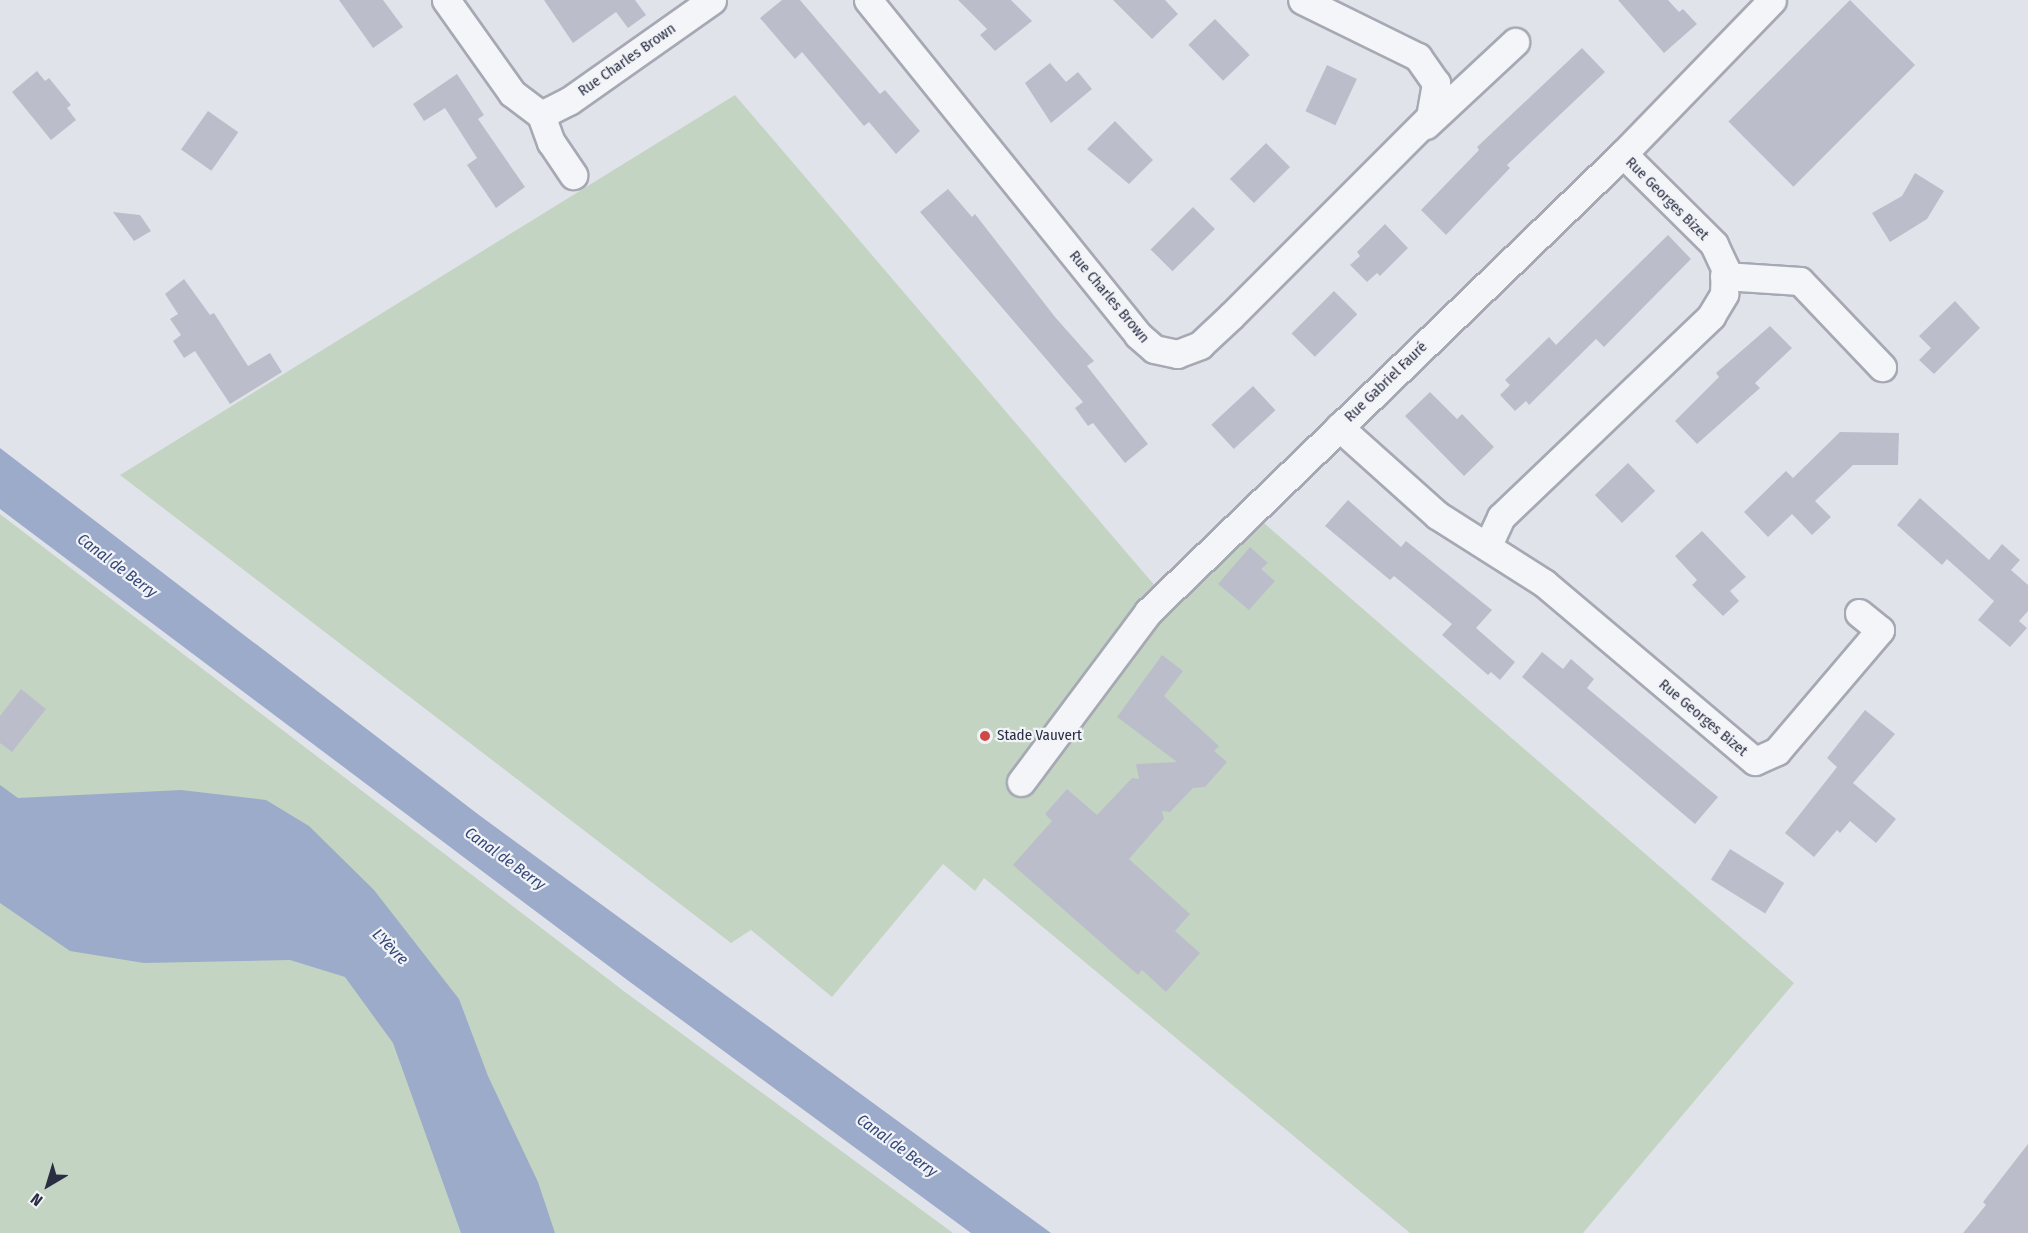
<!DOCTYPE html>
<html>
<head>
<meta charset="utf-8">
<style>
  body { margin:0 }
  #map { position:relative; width:2028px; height:1233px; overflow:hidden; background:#e1e3ea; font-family:"Fira Sans Condensed",sans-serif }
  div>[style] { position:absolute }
  .green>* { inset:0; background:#c4d4c2 }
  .water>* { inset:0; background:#9cabca }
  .building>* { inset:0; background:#bbbeca; transform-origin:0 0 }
  .roads { filter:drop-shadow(2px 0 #a6a9b4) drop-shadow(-2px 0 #a6a9b4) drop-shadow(0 2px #a6a9b4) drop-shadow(0 -2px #a6a9b4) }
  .minor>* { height:27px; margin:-13.5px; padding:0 13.5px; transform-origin:13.5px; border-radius:13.5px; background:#f4f5f8 }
  .dots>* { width:16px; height:16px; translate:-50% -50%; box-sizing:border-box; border:3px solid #f1f3f7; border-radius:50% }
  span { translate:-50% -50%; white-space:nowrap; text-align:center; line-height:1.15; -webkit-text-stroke:4.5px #f1f3f7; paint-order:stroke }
  .street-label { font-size:15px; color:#292e42 }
  .poi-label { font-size:15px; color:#292e42 }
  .left { translate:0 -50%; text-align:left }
  .water-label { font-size:16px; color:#334676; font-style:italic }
  .north { position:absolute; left:18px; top:1155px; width:60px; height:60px; -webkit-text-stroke:4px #f1f3f7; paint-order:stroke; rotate:218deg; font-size:16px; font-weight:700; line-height:24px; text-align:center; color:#292e42 }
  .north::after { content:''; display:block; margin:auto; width:21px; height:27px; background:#292e42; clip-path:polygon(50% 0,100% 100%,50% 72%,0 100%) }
</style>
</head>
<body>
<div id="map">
  <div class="green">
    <i style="clip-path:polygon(735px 95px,1174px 608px,1264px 523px,1794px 983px,1583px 1233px,1410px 1233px,984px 878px,975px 891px,943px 864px,832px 997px,751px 930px,731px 943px,120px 475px)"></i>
    <i style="clip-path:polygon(0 514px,625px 992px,953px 1233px,0 1233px)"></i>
  </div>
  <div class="water">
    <i style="clip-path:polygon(0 448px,479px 815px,1051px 1233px,971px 1233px,630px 982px,0 509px)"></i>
    <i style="clip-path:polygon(0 785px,18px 798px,181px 790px,266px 800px,309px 826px,374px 890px,459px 999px,488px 1076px,538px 1182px,555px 1233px,461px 1233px,393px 1043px,345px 977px,290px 960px,144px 963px,70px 951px,0 903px)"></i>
  </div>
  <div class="building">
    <i style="clip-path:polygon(339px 0,383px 0,403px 27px,373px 48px)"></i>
    <i style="clip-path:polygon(544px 0,635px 0,646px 15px,628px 28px,616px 12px,573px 43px)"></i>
    <i style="clip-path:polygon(782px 0,800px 0,880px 94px,885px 90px,920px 131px,896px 154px,869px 122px,864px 126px,802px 52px,795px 59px,760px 18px)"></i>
    <i style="clip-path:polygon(958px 0,1011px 0,1032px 21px,995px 51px,980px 35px,987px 29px)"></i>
    <i style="clip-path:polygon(1113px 0,1165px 0,1178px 14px,1152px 39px)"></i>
    <i style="clip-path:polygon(1618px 0,1668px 0,1679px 12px,1683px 9px,1697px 24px,1664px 53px)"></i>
    <i style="left:1850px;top:0;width:92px;height:172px;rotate:45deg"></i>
    <i style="left:1215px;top:19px;width:50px;height:37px;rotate:46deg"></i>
    <i style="clip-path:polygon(1582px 48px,1605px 72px,1507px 165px,1510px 168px,1446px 235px,1421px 210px,1479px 150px,1477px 147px)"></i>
    <i style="clip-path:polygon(1050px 63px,1066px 82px,1078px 72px,1092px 89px,1051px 123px,1025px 83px)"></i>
    <i style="left:1327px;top:65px;width:33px;height:51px;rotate:25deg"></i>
    <i style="clip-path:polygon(37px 71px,45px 81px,49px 78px,71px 105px,67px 108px,76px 120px,51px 140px,12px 92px)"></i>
    <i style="clip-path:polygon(457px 74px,484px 115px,478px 119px,525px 187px,496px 208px,467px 165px,477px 158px,445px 108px,424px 121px,413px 104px)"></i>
    <i style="left:208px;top:111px;width:37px;height:47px;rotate:35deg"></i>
    <i style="clip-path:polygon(1115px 121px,1153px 160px,1129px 184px,1087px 149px)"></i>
    <i style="left:1266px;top:143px;width:34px;height:51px;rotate:45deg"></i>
    <i style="clip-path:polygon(1915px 173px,1944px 191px,1927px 219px,1890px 242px,1872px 213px,1902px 196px)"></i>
    <i style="clip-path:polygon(948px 189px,972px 217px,975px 214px,1055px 317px,1094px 361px,1087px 366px,1148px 444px,1125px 463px,1093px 423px,1088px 426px,1075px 408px,1083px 402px,920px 212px)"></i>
    <i style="left:1193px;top:207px;width:31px;height:60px;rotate:45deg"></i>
    <i style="clip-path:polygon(113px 212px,140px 215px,151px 231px,134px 241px)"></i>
    <i style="clip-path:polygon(1385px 224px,1408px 248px,1380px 276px,1377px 273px,1367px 282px,1350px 265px,1360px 256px,1357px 252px)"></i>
    <i style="clip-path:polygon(1668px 235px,1691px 259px,1604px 347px,1596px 339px,1529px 405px,1526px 401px,1515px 411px,1500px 395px,1510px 385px,1505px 380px,1549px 337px,1556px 345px)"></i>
    <i style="clip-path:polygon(184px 279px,210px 315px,214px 313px,248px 366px,270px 353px,282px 372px,230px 404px,195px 351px,184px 358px,173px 341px,181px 335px,170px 319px,178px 314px,165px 294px)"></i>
    <i style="left:1334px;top:291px;width:33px;height:60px;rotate:45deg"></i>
    <i style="clip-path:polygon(1955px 301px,1980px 328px,1934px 374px,1919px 360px,1931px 348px,1919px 336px)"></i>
    <i style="clip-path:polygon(1770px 326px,1792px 348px,1755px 383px,1760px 388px,1697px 444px,1675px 421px,1719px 377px,1716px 373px)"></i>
    <i style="left:1253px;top:386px;width:33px;height:57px;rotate:47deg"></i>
    <i style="clip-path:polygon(1430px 392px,1457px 419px,1462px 414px,1494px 447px,1464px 476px,1405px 416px)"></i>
    <i style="clip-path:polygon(1840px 432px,1899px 433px,1898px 465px,1853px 465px,1815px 501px,1831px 517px,1812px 535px,1792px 514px,1768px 537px,1744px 512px,1786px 471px,1793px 478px)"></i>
    <i style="left:1628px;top:463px;width:39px;height:46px;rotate:46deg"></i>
    <i style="clip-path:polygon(1920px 498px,1989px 560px,2002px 544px,2020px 560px,2011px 570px,2028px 585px,2028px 611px,2019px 621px,2027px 628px,2010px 647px,1978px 620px,1994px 601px,1947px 559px,1942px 565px,1897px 525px)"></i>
    <i style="clip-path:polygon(1348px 500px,1401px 547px,1406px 541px,1492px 610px,1476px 628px,1515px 662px,1500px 680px,1491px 672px,1488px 675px,1442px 635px,1452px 624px,1394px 576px,1390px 580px,1325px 526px)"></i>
    <i style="clip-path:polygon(1702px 531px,1746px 577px,1730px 591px,1739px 601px,1723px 616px,1692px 585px,1697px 580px,1675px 556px)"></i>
    <i style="clip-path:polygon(1250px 547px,1268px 563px,1261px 569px,1275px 581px,1249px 610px,1218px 584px)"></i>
    <i style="clip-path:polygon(1542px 652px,1563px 669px,1571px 659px,1594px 679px,1587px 688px,1718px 797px,1695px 824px,1522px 677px)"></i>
    <i style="clip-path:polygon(1162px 655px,1183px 671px,1164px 696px,1219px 746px,1214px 751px,1227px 762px,1205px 787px,1193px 788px,1170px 812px,1162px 811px,1164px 819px,1129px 859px,1190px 914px,1175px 931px,1200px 953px,1166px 992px,1142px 970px,1138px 975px,1013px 865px,1052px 821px,1045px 814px,1067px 789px,1097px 815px,1132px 778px,1139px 779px,1136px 764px,1177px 762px,1117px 717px)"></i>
    <i style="clip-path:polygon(21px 689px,46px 709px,12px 752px,0 743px,0 716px)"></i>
    <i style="clip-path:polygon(1865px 710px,1895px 734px,1853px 783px,1896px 819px,1876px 843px,1850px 821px,1840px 833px,1837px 830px,1814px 857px,1785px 833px,1837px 767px,1827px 758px)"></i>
    <i style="left:1730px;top:849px;width:64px;height:36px;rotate:32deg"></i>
    <i style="clip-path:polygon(2028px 1144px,2028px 1233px,1963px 1233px,1986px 1205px,1983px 1202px)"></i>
  </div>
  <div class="roads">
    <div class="minor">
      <i style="left:446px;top:0;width:114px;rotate:54.6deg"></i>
      <i style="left:512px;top:93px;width:36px;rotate:37deg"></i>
      <i style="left:541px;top:115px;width:29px;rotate:70deg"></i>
      <i style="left:551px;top:142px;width:40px;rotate:56deg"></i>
      <i style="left:868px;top:0;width:430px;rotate:51.1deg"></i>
      <i style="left:1138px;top:335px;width:21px;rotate:41deg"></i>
      <i style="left:1154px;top:349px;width:24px;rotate:12deg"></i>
      <i style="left:1177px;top:354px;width:25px;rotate:-21deg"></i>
      <i style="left:1200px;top:345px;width:42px;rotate:-43.1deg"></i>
      <i style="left:1231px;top:316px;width:281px;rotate:-45deg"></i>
      <i style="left:1430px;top:117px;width:35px;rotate:-80deg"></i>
      <i style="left:1436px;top:83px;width:32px;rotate:-125deg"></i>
      <i style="left:1418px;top:57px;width:129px;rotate:-153.8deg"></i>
      <i style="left:541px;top:115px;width:31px;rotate:-27deg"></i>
      <i style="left:569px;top:101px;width:175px;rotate:-35.2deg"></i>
      <i style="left:1426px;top:125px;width:122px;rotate:-43deg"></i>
      <i style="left:1724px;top:276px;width:76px;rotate:3.8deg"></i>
      <i style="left:1800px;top:281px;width:119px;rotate:46.4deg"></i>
      <i style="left:1339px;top:427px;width:132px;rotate:41.9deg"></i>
      <i style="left:1437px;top:515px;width:127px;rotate:32.4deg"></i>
      <i style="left:1544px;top:583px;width:276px;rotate:40.2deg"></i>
      <i style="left:1755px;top:761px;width:24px;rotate:-24deg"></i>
      <i style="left:1777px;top:751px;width:159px;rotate:-49.6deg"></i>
      <i style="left:1880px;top:630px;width:27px;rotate:-141deg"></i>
      <i style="left:1488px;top:545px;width:31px;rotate:-65deg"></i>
      <i style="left:1501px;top:517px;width:291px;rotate:-43.7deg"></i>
      <i style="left:1711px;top:316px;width:26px;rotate:-59deg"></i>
      <i style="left:1724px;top:294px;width:26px;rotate:-88deg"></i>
      <i style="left:1725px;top:268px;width:26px;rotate:-115deg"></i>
      <i style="left:1714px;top:244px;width:128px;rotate:-135.3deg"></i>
      <i style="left:1021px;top:782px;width:212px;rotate:-53.2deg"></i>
      <i style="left:1148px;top:612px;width:660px;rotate:-43.96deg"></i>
      <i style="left:1623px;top:154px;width:214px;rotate:-45.9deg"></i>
    </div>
  </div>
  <div class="dots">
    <i style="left:985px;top:736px;background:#cf4846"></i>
  </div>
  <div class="street-label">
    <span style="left:627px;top:60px;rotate:-35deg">Rue Charles Brown</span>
    <span style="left:1667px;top:199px;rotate:45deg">Rue Georges Bizet</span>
    <span style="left:1109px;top:297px;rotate:50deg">Rue Charles Brown</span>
    <span style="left:1386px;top:382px;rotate:-44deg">Rue Gabriel Fauré</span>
    <span style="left:1703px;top:718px;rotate:40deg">Rue Georges Bizet</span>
  </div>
  <div class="poi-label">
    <span class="left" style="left:997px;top:736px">Stade Vauvert</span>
  </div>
  <div class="water-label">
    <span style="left:117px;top:566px;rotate:37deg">Canal de Berry</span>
    <span style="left:505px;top:859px;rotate:36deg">Canal de Berry</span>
    <span style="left:390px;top:947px;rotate:45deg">L'Yèvre</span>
    <span style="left:897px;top:1146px;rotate:36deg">Canal de Berry</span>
  </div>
  <div class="north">N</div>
</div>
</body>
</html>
